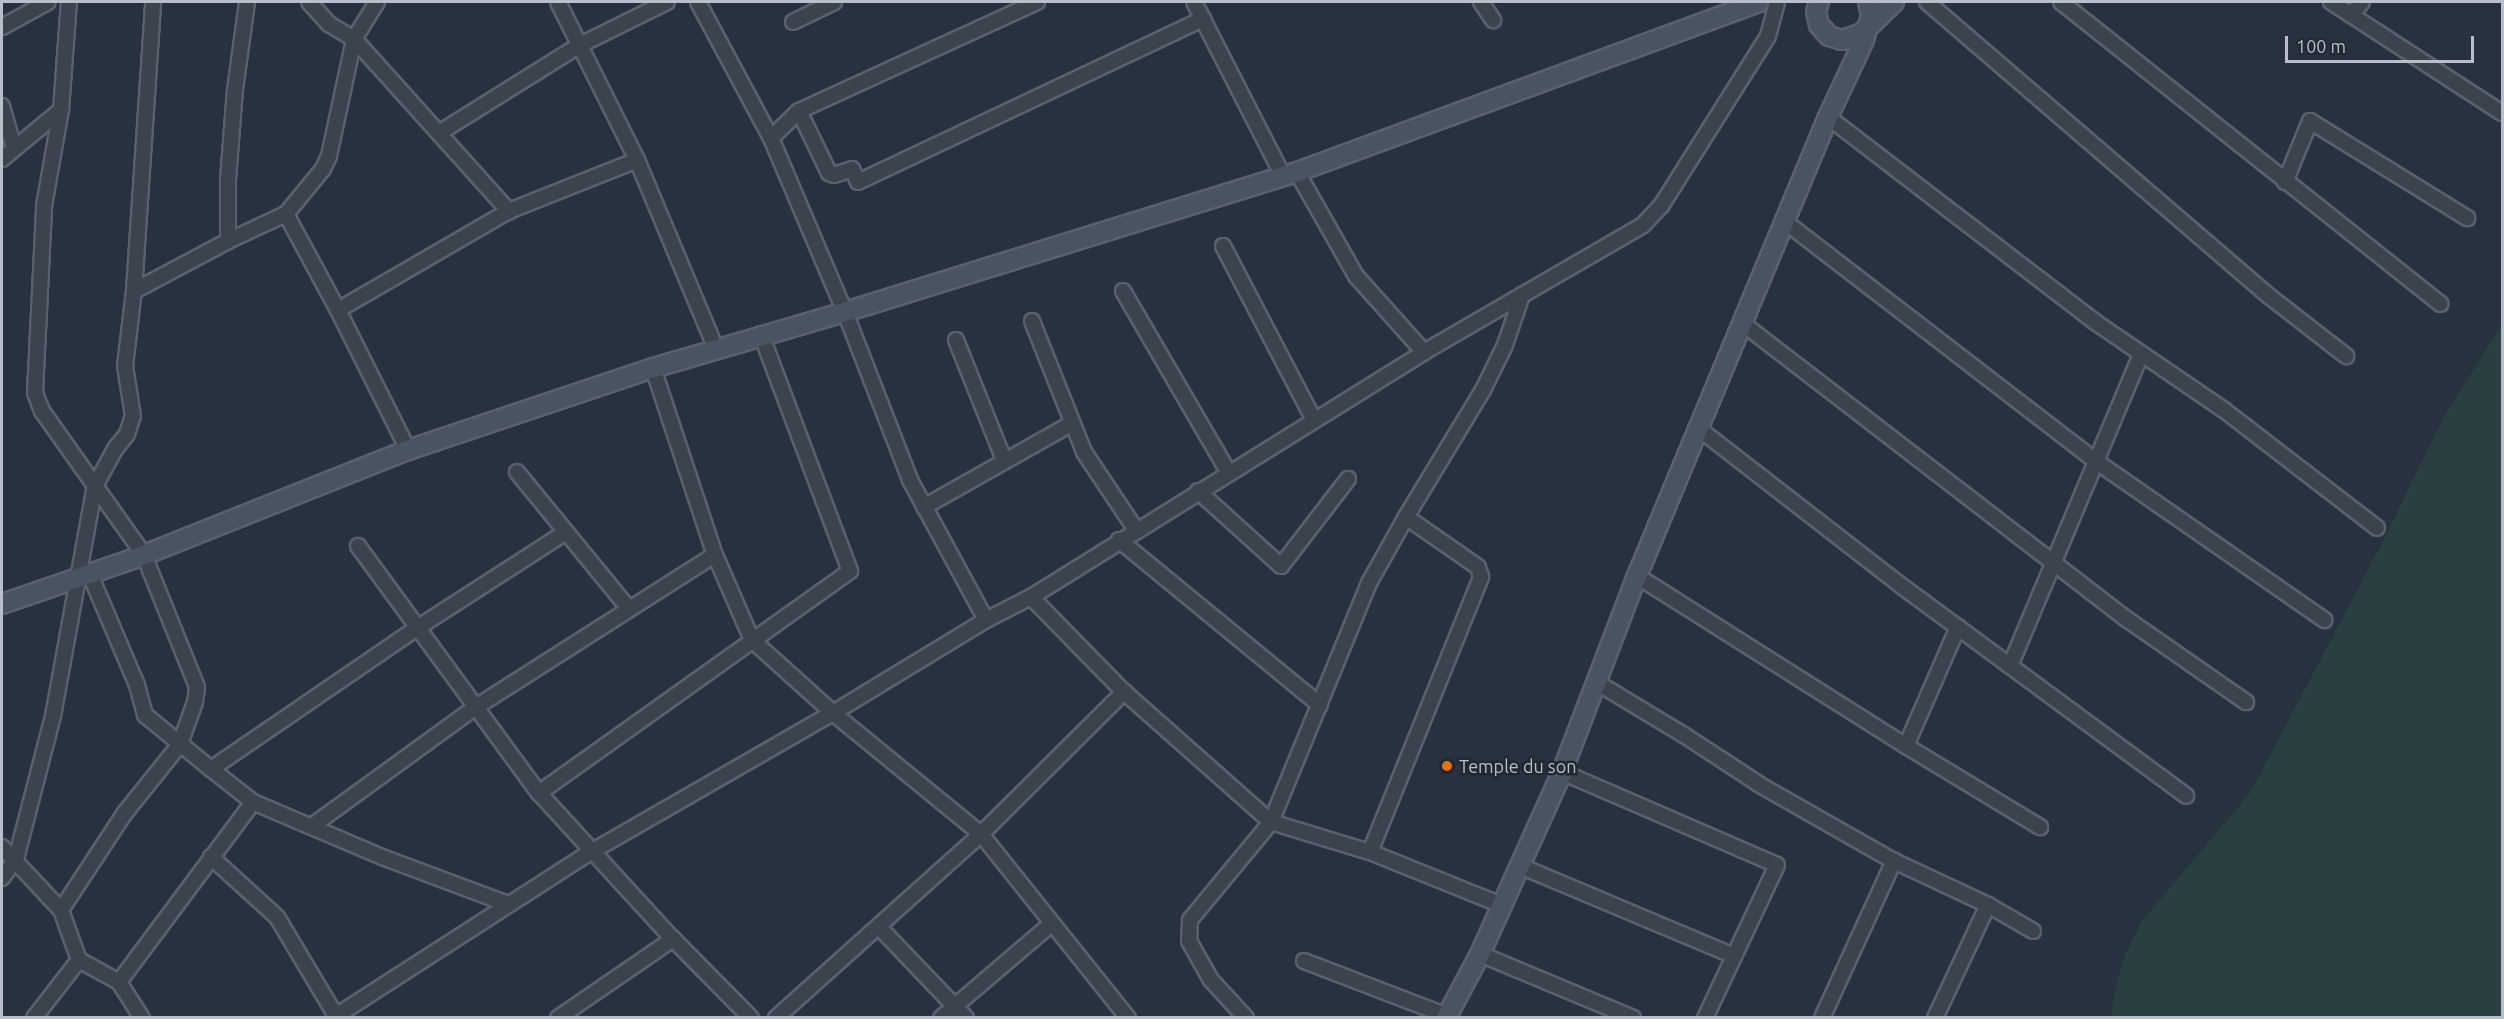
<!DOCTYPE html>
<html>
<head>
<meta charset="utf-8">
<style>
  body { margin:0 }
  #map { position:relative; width:2504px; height:1019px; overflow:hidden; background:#27313f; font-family:Ubuntu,sans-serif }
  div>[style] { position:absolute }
  .green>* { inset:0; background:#2a3f41 }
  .roads { filter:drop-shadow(2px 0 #59616d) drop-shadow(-2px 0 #59616d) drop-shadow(0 2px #59616d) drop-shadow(0 -2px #59616d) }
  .street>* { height:14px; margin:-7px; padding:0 7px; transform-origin:7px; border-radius:7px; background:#3b434f }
  .secondary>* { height:18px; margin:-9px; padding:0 9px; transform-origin:9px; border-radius:9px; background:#4a5362 }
  .dots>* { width:16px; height:16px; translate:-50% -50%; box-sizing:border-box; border:3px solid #202834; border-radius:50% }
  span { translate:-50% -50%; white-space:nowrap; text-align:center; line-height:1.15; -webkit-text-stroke:5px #202834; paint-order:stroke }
  .poi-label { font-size:18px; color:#b8bfca }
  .left { translate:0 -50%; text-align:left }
  .frame { position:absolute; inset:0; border:3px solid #b8bfca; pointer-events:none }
  .scale { position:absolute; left:2285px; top:36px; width:189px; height:27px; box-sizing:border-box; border:3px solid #b8bfca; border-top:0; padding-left:8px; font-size:18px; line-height:21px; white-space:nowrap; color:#b8bfca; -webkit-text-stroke:4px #202834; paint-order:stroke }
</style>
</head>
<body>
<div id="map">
  <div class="green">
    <i style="clip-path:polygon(2502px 324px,2502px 1017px,2111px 1017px,2116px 985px,2125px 955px,2142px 921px,2250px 793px,2381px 545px,2445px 415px)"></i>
  </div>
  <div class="roads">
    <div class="street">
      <i style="left:309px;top:2px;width:30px;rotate:48deg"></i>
      <i style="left:329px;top:24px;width:29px;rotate:31deg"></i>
      <i style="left:354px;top:39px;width:232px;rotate:48deg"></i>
      <i style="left:558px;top:2px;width:177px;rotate:63.4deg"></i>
      <i style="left:637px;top:160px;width:207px;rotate:67.3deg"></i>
      <i style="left:698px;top:2px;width:154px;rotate:61.8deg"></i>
      <i style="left:771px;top:138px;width:189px;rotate:67deg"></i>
      <i style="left:845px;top:312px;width:180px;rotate:68.8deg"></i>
      <i style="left:910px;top:480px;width:159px;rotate:61.5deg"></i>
      <i style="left:1194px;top:2px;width:195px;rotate:62.9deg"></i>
      <i style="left:1481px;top:2px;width:22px;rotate:56deg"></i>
      <i style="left:1927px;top:2px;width:451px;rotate:40.7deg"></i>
      <i style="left:2269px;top:296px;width:98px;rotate:37.9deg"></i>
      <i style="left:2061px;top:2px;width:485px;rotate:38.5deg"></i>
      <i style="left:2331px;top:2px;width:204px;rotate:33deg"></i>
      <i style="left:2351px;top:15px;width:17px;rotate:-50deg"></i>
      <i style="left:793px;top:22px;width:46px;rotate:-26deg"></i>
      <i style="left:2px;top:27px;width:52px;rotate:-28.5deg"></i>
      <i style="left:2px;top:106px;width:44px;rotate:74.1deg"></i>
      <i style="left:799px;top:111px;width:69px;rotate:64.2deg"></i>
      <i style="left:829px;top:173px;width:5px;rotate:22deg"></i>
      <i style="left:834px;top:175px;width:19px;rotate:-18deg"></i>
      <i style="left:852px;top:169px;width:14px;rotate:65deg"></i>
      <i style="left:858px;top:182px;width:382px;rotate:-25.3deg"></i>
      <i style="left:1828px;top:117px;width:337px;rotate:37.5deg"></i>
      <i style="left:2095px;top:322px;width:156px;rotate:34.3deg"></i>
      <i style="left:2224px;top:410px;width:193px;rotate:37.6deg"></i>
      <i style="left:439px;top:133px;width:166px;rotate:-32deg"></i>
      <i style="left:580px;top:45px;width:97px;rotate:-26.3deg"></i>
      <i style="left:771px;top:138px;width:39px;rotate:-44deg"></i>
      <i style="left:799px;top:111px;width:262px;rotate:-24.6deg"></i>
      <i style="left:2px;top:159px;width:77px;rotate:-39.7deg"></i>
      <i style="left:1297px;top:172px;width:120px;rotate:60.4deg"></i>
      <i style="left:1356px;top:276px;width:102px;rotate:48.2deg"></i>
      <i style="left:2285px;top:182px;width:66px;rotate:-67.7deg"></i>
      <i style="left:2310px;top:121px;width:185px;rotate:31.7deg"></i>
      <i style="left:286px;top:214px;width:109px;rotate:61.6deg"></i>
      <i style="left:338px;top:310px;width:157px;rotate:63.4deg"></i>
      <i style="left:1784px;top:221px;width:395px;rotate:37.6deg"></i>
      <i style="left:2097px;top:462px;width:277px;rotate:34.8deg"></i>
      <i style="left:228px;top:241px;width:61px;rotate:-90deg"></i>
      <i style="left:228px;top:180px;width:90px;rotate:-85.6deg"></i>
      <i style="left:235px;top:90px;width:89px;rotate:-82.2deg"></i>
      <i style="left:1223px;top:246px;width:196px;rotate:62.4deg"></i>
      <i style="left:134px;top:291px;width:106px;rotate:-28deg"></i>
      <i style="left:228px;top:241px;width:64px;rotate:-25deg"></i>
      <i style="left:286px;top:214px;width:58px;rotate:-50.6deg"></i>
      <i style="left:323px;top:169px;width:14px;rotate:-65deg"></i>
      <i style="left:329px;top:156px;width:120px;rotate:-77.9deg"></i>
      <i style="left:354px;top:39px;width:44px;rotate:-58.1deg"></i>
      <i style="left:1123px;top:291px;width:211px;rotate:59.8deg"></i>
      <i style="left:338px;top:310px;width:198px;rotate:-30.1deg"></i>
      <i style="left:509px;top:211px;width:138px;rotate:-21.7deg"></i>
      <i style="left:1032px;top:321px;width:141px;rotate:68.3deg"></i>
      <i style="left:1084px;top:452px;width:94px;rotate:56.3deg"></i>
      <i style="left:1742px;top:323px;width:487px;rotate:37.6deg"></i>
      <i style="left:2128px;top:620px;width:144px;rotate:34.8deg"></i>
      <i style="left:956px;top:340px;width:129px;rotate:68.2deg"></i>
      <i style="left:653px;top:368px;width:197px;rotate:71.7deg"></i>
      <i style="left:715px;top:555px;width:93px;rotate:66.5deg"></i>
      <i style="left:752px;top:640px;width:109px;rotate:42deg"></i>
      <i style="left:833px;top:713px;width:191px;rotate:39.3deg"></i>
      <i style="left:981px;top:834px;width:236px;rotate:51.4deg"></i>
      <i style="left:1698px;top:428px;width:259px;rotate:37.8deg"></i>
      <i style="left:1903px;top:587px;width:352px;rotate:36.4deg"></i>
      <i style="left:517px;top:472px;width:177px;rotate:50.7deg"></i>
      <i style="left:1198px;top:491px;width:112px;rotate:42.1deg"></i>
      <i style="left:1281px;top:566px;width:110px;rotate:-52.4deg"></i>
      <i style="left:924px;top:507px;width:169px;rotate:-29.5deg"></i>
      <i style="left:1119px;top:540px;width:260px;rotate:39.4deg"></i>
      <i style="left:358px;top:546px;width:306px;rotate:53.8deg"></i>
      <i style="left:539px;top:793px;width:198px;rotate:47.5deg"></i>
      <i style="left:673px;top:939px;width:111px;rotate:45.4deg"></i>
      <i style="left:89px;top:572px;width:123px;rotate:67deg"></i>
      <i style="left:137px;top:685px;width:31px;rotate:75deg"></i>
      <i style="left:145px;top:715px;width:85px;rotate:39.3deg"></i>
      <i style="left:211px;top:769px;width:53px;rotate:38.2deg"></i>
      <i style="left:253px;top:802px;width:140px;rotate:23.1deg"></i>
      <i style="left:382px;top:857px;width:134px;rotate:20.5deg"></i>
      <i style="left:1637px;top:576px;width:318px;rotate:32.3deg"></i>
      <i style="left:1906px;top:746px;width:157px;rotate:31.2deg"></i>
      <i style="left:1031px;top:597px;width:133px;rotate:45.6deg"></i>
      <i style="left:1124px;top:692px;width:196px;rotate:41.5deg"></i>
      <i style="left:1271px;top:822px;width:103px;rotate:16.9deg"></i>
      <i style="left:1370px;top:852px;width:141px;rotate:22deg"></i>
      <i style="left:2010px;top:666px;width:338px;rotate:-67.2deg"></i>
      <i style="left:1596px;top:682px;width:103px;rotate:31.1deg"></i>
      <i style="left:1684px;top:735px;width:91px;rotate:33.3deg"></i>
      <i style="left:1760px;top:785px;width:154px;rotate:29.6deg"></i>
      <i style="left:1894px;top:861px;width:104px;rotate:25.1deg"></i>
      <i style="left:1988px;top:905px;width:52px;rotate:30deg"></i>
      <i style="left:1906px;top:746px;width:130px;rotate:-66.4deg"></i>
      <i style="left:211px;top:769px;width:250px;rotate:-34.4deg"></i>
      <i style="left:417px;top:628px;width:177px;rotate:-32.8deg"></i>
      <i style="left:1562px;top:772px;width:234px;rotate:23.4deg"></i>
      <i style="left:1777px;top:865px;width:169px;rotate:115.2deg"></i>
      <i style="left:539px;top:793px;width:382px;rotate:-35.5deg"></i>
      <i style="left:850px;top:571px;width:253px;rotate:-110.6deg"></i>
      <i style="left:312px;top:826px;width:203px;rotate:-36deg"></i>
      <i style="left:476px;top:707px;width:283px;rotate:-32.5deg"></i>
      <i style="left:2px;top:847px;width:86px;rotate:46.9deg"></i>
      <i style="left:61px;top:910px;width:53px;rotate:70.2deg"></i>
      <i style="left:79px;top:960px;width:46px;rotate:28.8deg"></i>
      <i style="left:119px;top:982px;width:43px;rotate:57.4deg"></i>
      <i style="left:1370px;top:852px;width:297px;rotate:-68deg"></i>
      <i style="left:1481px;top:577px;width:10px;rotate:-107deg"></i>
      <i style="left:1478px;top:567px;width:88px;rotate:-145.2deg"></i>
      <i style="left:211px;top:857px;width:89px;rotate:42.3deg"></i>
      <i style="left:277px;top:917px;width:115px;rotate:59.2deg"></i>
      <i style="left:1520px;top:866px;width:232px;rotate:22.8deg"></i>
      <i style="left:2px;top:878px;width:24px;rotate:-54deg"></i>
      <i style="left:16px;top:859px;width:148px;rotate:-75.5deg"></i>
      <i style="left:53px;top:716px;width:234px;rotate:-79.7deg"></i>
      <i style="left:95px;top:486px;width:42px;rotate:-61.6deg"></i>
      <i style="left:115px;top:449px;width:19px;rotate:-51deg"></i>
      <i style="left:127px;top:434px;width:19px;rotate:-72deg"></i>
      <i style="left:133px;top:416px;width:51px;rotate:-99.1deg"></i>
      <i style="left:125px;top:366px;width:76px;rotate:-83.2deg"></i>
      <i style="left:134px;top:291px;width:290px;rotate:-86.2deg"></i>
      <i style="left:61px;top:910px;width:115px;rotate:-56.7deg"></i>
      <i style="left:124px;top:814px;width:90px;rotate:-51.3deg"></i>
      <i style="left:180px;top:744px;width:45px;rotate:-70.3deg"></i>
      <i style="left:195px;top:702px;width:15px;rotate:-82deg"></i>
      <i style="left:197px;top:687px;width:142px;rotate:-111.9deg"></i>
      <i style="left:144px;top:555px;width:176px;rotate:-125.3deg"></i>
      <i style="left:42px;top:411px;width:19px;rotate:-111deg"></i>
      <i style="left:35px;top:393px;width:187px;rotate:-87.2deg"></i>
      <i style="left:44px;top:206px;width:97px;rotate:-80deg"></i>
      <i style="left:61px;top:110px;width:108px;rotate:-85.8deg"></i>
      <i style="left:879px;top:927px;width:126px;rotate:46.3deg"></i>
      <i style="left:1480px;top:954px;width:166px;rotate:22.7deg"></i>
      <i style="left:1304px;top:961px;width:153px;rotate:21deg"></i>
      <i style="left:119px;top:982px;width:224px;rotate:-53.3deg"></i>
      <i style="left:34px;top:1018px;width:73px;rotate:-52.2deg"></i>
      <i style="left:333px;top:1018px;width:307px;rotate:-32.8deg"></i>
      <i style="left:591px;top:852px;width:279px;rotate:-29.9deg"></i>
      <i style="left:833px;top:713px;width:179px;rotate:-31.3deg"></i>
      <i style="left:986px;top:620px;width:51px;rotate:-27.1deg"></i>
      <i style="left:1031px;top:597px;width:463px;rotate:-31.9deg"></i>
      <i style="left:1424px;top:352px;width:253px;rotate:-30.1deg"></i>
      <i style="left:1643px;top:225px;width:26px;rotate:-47deg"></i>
      <i style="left:1661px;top:206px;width:201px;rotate:-57.8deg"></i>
      <i style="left:1768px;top:36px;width:35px;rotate:-75deg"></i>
      <i style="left:558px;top:1018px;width:140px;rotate:-34.5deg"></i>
      <i style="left:776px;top:1018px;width:275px;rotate:-41.9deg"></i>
      <i style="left:981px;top:834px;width:202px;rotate:-44.8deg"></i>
      <i style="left:941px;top:1018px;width:145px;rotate:-40.5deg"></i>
      <i style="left:1246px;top:1018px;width:52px;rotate:-132.6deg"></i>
      <i style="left:1211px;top:980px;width:45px;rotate:-119.4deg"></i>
      <i style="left:1189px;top:941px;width:21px;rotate:-87deg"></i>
      <i style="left:1190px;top:920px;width:127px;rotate:-50.4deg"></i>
      <i style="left:1271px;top:822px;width:258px;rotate:-67.7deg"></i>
      <i style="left:1369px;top:583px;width:76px;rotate:-60.7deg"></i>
      <i style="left:1406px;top:517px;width:149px;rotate:-58.8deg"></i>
      <i style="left:1483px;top:390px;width:50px;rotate:-63.9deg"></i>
      <i style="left:1505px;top:345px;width:53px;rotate:-71.2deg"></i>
      <i style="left:1822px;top:1018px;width:173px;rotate:-65.4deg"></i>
      <i style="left:1935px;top:1018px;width:125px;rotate:-64.9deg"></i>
    </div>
    <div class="secondary">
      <i style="left:1819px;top:2px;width:10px;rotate:107deg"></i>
      <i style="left:1816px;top:12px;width:13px;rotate:77deg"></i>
      <i style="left:1819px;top:25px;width:15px;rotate:48deg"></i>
      <i style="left:1829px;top:36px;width:14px;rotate:17deg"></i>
      <i style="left:1842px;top:40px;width:21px;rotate:-19deg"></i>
      <i style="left:1862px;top:33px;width:45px;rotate:-44.1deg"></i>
      <i style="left:2px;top:604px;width:150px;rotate:-19deg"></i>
      <i style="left:144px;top:555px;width:284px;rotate:-21.7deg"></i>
      <i style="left:408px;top:450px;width:258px;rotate:-18.5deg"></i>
      <i style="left:653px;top:368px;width:200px;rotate:-16.3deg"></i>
      <i style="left:845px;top:312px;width:473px;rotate:-17.2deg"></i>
      <i style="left:1297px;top:172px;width:492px;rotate:-20.2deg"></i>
      <i style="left:1446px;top:1018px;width:72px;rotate:-62deg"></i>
      <i style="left:1480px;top:954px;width:200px;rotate:-65.7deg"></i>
      <i style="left:1562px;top:772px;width:210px;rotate:-69.1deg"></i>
      <i style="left:1637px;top:576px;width:497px;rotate:-67.4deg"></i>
      <i style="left:1828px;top:117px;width:85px;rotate:-64.9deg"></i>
      <i style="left:1864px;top:40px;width:26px;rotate:-74deg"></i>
      <i style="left:1871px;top:15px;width:13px;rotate:-103deg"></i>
    </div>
  </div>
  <div class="dots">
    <i style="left:1447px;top:766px;background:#e8710a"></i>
  </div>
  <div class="poi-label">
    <span class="left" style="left:1459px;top:766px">Temple du son</span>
  </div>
  <div class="frame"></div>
  <div class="scale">100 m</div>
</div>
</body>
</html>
